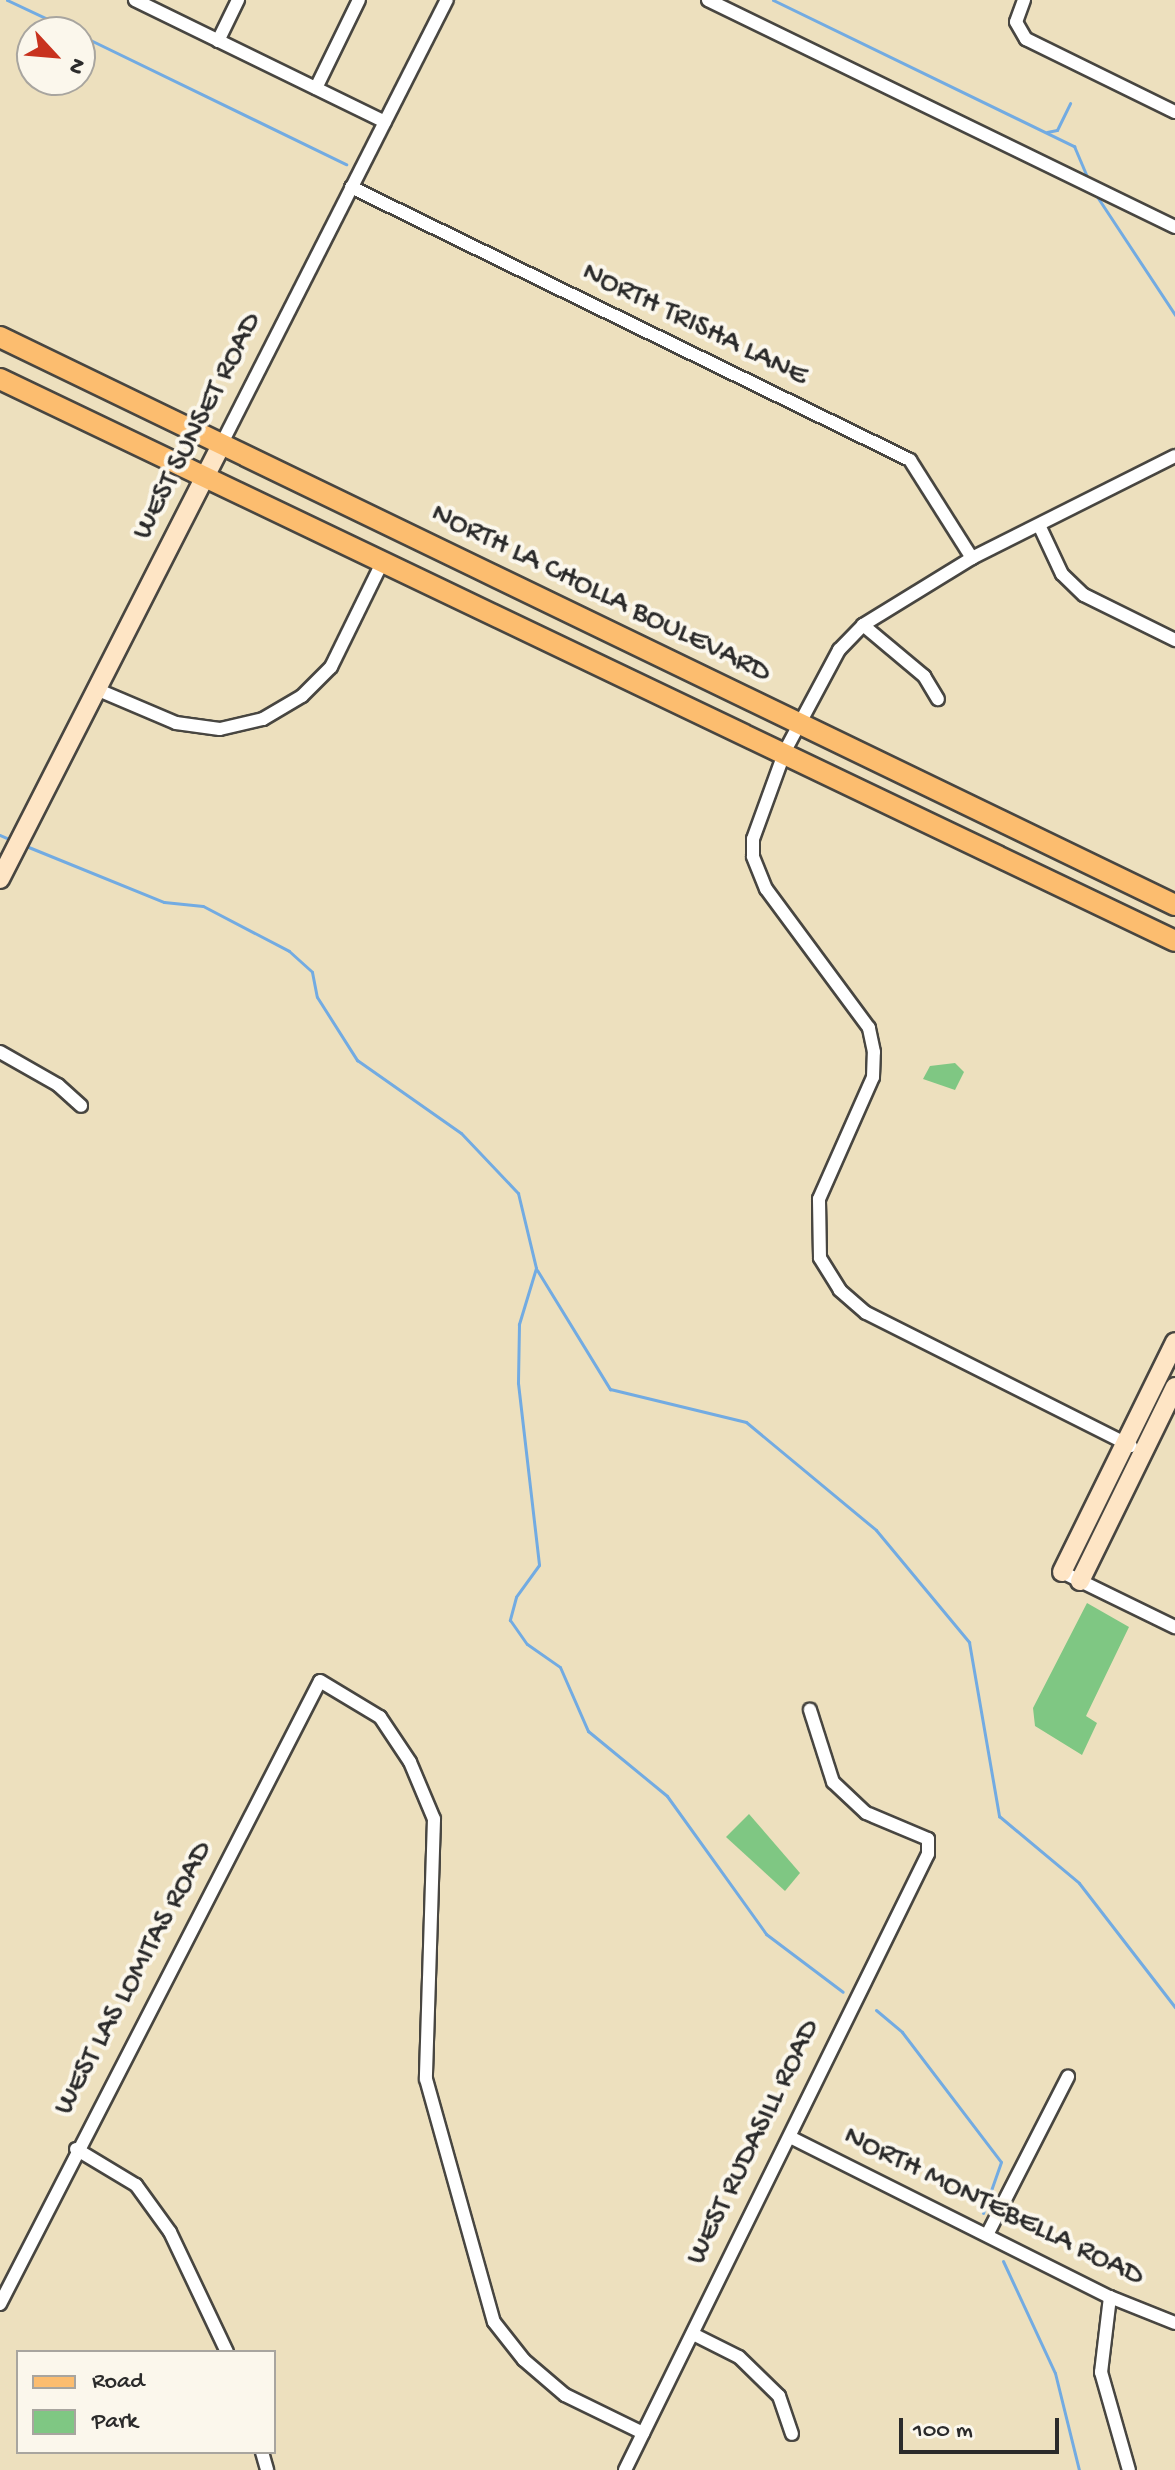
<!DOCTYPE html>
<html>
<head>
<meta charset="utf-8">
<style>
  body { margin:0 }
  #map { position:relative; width:1175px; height:2470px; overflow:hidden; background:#ede0be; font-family:"Gochi Hand",sans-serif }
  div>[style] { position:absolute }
  .green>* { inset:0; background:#7fc783 }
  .stream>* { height:3px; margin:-1.5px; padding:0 1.5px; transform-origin:1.5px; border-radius:1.5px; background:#72abe2 }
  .roads { filter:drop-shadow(2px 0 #484641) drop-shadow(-2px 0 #484641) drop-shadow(0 2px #484641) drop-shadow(0 -2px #484641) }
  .street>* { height:12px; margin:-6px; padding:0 6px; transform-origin:6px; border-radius:6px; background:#fff }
  .secondary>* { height:18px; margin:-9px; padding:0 9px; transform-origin:9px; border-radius:9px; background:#fee5c5 }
  .primary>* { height:20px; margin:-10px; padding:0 10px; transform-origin:10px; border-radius:10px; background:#fcbd6f }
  span { translate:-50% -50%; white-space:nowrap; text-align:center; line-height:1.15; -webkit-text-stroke:8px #fbf7ec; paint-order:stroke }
  .street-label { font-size:30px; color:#2b2b2b }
  .legend { position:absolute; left:16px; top:2350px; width:260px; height:104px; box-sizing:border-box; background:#fbf7ec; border:2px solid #a8a59f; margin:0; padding:10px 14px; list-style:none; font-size:24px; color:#2b2b2b }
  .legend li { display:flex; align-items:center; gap:16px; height:40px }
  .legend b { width:40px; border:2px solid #a8a59f }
  .north { position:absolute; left:16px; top:16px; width:80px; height:80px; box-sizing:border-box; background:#fbf7ec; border:2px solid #a8a59f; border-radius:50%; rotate:116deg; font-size:22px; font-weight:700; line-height:32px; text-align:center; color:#2b2b2b }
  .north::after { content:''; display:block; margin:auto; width:28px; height:36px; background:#c8321e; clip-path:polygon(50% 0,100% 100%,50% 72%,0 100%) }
  .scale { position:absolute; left:899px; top:2418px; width:160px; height:36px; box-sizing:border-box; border:4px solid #2b2b2b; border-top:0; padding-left:10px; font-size:24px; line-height:28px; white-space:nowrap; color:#2b2b2b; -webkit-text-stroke:6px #fbf7ec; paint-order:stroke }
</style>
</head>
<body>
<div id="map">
  <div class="green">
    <i style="clip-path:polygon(955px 1063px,964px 1072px,955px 1090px,923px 1079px,930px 1066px)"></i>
    <i style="clip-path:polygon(1087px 1603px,1129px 1627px,1086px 1716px,1097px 1723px,1082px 1755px,1035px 1726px,1033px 1708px)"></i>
    <i style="clip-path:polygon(749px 1814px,800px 1873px,785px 1891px,726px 1837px)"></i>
  </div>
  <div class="stream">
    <i style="left:7px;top:0;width:75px;rotate:25.2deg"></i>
    <i style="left:773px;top:0;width:335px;rotate:25.9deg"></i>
    <i style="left:1074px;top:146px;width:38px;rotate:67deg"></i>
    <i style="left:80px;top:35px;width:296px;rotate:25.9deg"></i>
    <i style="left:1047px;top:132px;width:10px;rotate:-11deg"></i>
    <i style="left:1057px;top:130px;width:30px;rotate:-64deg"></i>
    <i style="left:1096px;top:195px;width:144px;rotate:56.6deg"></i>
    <i style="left:0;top:835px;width:12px;rotate:24deg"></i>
    <i style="left:26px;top:846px;width:149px;rotate:22.1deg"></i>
    <i style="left:164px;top:902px;width:39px;rotate:6deg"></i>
    <i style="left:203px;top:906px;width:97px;rotate:27.6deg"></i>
    <i style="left:289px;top:951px;width:31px;rotate:42deg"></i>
    <i style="left:312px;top:972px;width:25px;rotate:79deg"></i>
    <i style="left:317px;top:997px;width:75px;rotate:57.6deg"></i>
    <i style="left:357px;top:1060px;width:127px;rotate:35.1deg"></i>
    <i style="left:461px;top:1133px;width:83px;rotate:46.5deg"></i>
    <i style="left:518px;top:1193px;width:77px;rotate:76.5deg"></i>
    <i style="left:536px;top:1268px;width:59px;rotate:106.9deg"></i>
    <i style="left:519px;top:1324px;width:59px;rotate:91deg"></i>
    <i style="left:518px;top:1383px;width:183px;rotate:83.4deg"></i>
    <i style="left:539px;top:1565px;width:39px;rotate:126deg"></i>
    <i style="left:516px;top:1597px;width:24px;rotate:105deg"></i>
    <i style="left:510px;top:1620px;width:29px;rotate:55deg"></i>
    <i style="left:527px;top:1644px;width:40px;rotate:34.9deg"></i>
    <i style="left:560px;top:1667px;width:70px;rotate:66.4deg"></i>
    <i style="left:588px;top:1731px;width:102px;rotate:39.4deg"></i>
    <i style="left:667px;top:1796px;width:170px;rotate:54.3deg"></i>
    <i style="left:766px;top:1934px;width:96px;rotate:37deg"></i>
    <i style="left:537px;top:1270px;width:140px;rotate:58.5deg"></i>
    <i style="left:610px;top:1389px;width:140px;rotate:13.6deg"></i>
    <i style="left:746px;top:1422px;width:169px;rotate:39.7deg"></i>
    <i style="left:876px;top:1530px;width:146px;rotate:50.3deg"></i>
    <i style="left:969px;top:1642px;width:177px;rotate:80.2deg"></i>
    <i style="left:999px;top:1816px;width:104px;rotate:39.9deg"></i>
    <i style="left:1079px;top:1883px;width:157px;rotate:52.3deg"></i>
    <i style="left:876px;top:2010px;width:34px;rotate:40deg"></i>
    <i style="left:902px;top:2032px;width:163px;rotate:52.7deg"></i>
    <i style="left:1001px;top:2162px;width:54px;rotate:109.4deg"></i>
    <i style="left:1003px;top:2261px;width:123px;rotate:65.1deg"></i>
    <i style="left:1055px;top:2373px;width:100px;rotate:76.1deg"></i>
  </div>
  <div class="roads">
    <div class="street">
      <i style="left:135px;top:0;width:278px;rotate:26deg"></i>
      <i style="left:708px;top:0;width:519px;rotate:25.92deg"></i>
      <i style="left:1024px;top:0;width:23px;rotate:110deg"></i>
      <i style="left:1016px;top:22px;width:20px;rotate:60deg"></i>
      <i style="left:1026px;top:39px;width:166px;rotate:26.1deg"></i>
      <i style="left:218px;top:41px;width:46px;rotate:-64deg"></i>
      <i style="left:316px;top:88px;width:98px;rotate:-64deg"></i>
      <i style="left:351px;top:187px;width:622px;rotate:26.03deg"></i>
      <i style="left:910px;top:460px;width:116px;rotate:57.7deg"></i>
      <i style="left:221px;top:445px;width:499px;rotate:-63.1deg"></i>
      <i style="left:1039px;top:525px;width:54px;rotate:64.9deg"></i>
      <i style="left:1062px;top:574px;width:30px;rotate:44deg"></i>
      <i style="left:1084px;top:595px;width:102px;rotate:26.3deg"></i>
      <i style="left:863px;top:625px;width:80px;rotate:39.9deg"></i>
      <i style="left:924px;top:676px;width:27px;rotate:59deg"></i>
      <i style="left:96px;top:689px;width:87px;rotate:23deg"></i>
      <i style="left:176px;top:723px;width:44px;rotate:7.8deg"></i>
      <i style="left:220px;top:729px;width:44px;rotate:-13.1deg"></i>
      <i style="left:263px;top:719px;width:45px;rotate:-30.5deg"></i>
      <i style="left:302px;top:696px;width:41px;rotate:-45deg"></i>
      <i style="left:331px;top:667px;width:120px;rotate:-63.9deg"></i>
      <i style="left:0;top:1052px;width:67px;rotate:29.6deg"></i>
      <i style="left:58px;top:1085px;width:31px;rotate:42deg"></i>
      <i style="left:1131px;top:1446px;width:297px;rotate:-153.3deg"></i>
      <i style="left:866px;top:1313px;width:35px;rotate:-139deg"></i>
      <i style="left:840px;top:1290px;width:38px;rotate:-122deg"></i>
      <i style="left:820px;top:1258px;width:59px;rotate:-91deg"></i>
      <i style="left:819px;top:1199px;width:133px;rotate:-66.1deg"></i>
      <i style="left:873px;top:1077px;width:25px;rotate:-88deg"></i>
      <i style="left:874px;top:1052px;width:25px;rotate:-102deg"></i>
      <i style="left:869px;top:1028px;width:173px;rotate:-126.5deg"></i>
      <i style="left:766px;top:889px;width:35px;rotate:-112deg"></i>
      <i style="left:753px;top:856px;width:17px;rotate:-90deg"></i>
      <i style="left:753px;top:839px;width:94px;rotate:-70deg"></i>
      <i style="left:785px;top:751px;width:115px;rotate:-61.9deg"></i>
      <i style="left:839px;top:650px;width:35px;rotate:-46deg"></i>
      <i style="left:863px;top:625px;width:128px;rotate:-31.6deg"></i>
      <i style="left:972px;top:558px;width:227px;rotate:-26.7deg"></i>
      <i style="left:1062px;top:1572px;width:126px;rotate:26deg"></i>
      <i style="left:790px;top:2137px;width:358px;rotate:26.6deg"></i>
      <i style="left:1110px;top:2297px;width:70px;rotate:21.8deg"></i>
      <i style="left:76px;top:2149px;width:70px;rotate:31deg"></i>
      <i style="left:136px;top:2185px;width:58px;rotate:54.1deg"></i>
      <i style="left:170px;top:2232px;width:133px;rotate:64.6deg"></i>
      <i style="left:987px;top:2235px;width:178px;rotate:-62.9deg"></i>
      <i style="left:1110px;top:2297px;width:76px;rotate:96.8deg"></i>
      <i style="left:1101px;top:2372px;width:102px;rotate:74.1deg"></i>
      <i style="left:0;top:2304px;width:700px;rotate:-62.81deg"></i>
      <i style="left:320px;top:1681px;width:70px;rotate:31deg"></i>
      <i style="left:380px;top:1717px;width:54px;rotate:56.3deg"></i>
      <i style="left:410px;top:1762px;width:62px;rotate:67.2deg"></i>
      <i style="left:434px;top:1819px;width:260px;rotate:91.8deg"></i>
      <i style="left:426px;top:2079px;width:252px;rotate:74.4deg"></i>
      <i style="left:494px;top:2322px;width:48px;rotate:51.7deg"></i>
      <i style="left:524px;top:2360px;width:54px;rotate:40.5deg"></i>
      <i style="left:565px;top:2395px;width:87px;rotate:26deg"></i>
      <i style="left:693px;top:2334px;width:51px;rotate:26.6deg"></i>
      <i style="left:739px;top:2357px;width:56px;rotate:44.3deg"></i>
      <i style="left:779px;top:2396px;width:40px;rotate:71.1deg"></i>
      <i style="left:262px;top:2452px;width:19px;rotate:74deg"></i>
      <i style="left:625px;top:2470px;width:686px;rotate:-63.81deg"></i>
      <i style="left:928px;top:1854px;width:15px;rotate:-90deg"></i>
      <i style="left:928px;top:1839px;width:67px;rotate:-157.2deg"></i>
      <i style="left:866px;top:1813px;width:45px;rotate:-136.8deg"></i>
      <i style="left:833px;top:1782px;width:76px;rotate:-107.7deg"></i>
    </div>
    <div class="secondary">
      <i style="left:0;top:879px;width:487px;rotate:-63deg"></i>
      <i style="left:1062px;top:1572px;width:256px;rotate:-63.8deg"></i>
      <i style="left:1080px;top:1581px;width:216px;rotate:-63.9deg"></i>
    </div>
    <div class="primary">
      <i style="left:0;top:337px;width:1305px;rotate:25.8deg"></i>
      <i style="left:0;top:379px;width:1302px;rotate:25.56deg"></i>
    </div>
  </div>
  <div class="street-label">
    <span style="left:694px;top:326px;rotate:26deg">NORTH TRISHA LANE</span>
    <span style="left:199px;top:427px;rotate:-63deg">WEST SUNSET ROAD</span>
    <span style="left:600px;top:595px;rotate:26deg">NORTH LA CHOLLA BOULEVARD</span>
    <span style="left:135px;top:1979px;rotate:-62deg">WEST LAS LOMITAS ROAD</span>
    <span style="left:755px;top:2143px;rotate:-64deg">WEST RUDASILL ROAD</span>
    <span style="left:993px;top:2208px;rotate:26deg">NORTH MONTEBELLA ROAD</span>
  </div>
  <ul class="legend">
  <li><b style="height:10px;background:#fcbd6f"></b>Road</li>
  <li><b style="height:22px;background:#7fc783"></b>Park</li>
  </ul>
  <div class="north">N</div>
  <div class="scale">100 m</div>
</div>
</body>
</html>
